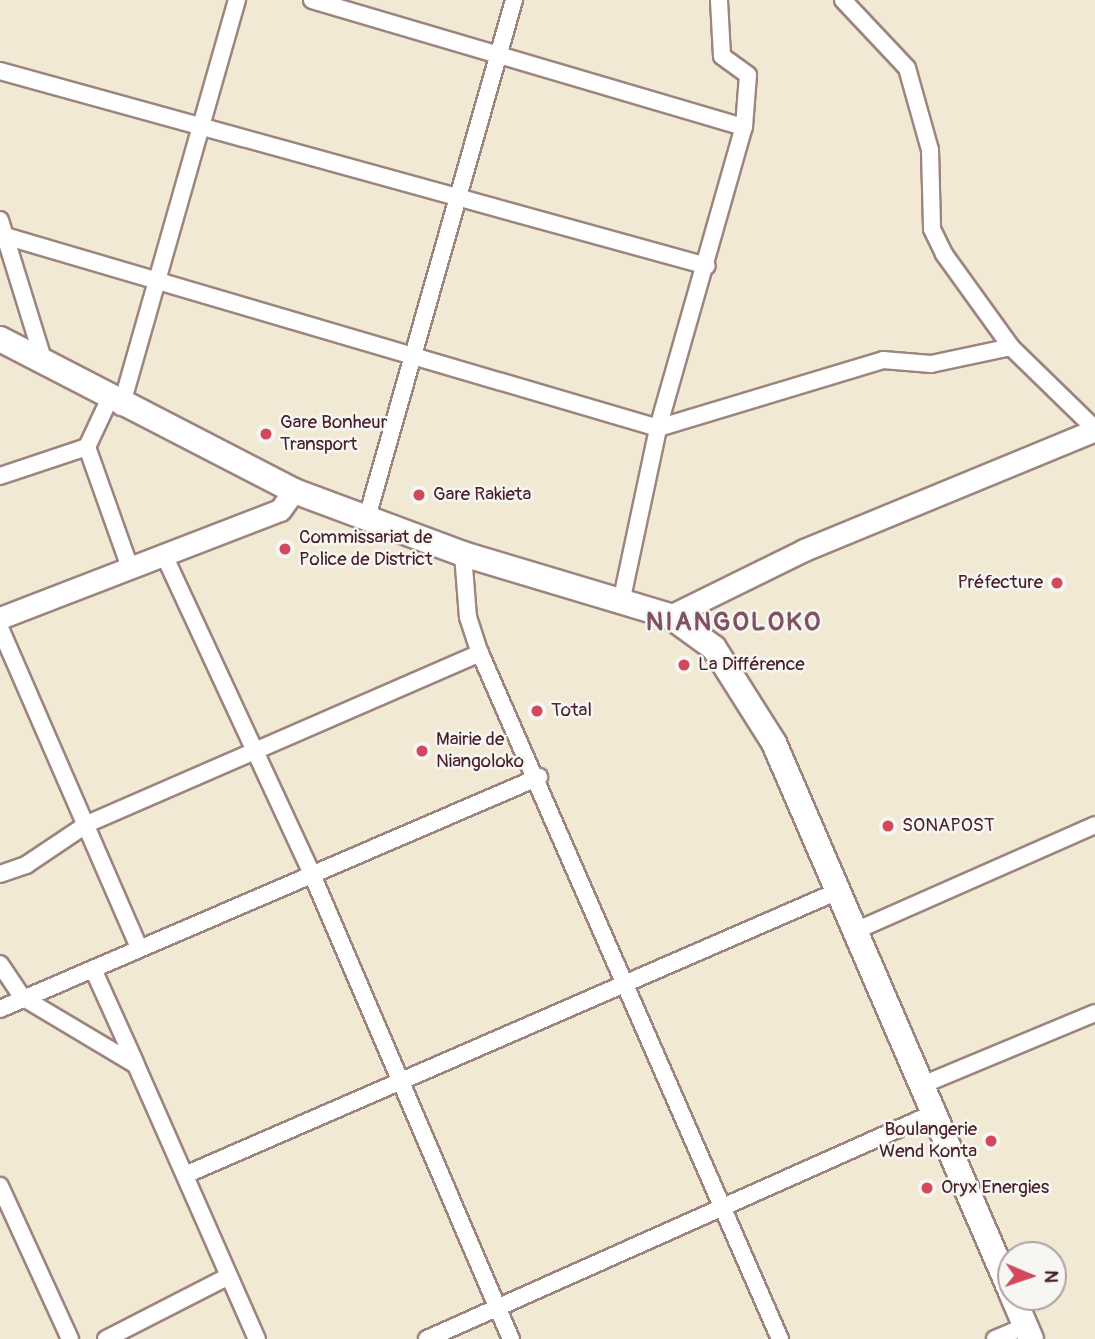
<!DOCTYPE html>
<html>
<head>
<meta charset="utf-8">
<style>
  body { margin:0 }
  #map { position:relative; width:1095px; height:1339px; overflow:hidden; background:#f1e9d3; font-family:Pangolin,sans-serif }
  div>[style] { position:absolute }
  .roads { filter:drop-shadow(2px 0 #9e847f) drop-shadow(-2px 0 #9e847f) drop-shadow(0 2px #9e847f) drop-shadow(0 -2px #9e847f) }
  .minor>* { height:16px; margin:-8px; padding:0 8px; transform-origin:8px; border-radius:8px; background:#fff }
  .secondary>* { height:21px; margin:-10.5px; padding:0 10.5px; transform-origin:10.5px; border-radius:10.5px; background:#fff }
  .trunk>* { height:24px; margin:-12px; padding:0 12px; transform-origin:12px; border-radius:12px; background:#fff }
  .dots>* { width:19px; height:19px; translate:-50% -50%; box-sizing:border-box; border:4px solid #f6f6f2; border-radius:50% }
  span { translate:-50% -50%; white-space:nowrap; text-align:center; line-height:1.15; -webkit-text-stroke:5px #f6f6f2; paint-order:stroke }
  .poi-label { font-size:19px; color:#4a1f2b }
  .left { translate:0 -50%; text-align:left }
  .right { translate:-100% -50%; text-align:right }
  .district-label { font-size:26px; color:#805063; font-weight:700; letter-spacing:2px }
  .north { position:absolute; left:997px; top:1241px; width:70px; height:70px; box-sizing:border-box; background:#f6f6f2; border:2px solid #b1a0a2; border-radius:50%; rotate:92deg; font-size:19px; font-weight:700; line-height:28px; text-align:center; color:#4a1f2b }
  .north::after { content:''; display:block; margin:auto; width:24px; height:32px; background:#d1495b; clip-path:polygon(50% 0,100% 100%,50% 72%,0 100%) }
</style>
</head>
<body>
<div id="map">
  <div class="roads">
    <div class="minor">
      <i style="left:312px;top:0;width:450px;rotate:16.4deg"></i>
      <i style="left:843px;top:0;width:93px;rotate:46.7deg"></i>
      <i style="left:907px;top:68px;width:85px;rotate:74.3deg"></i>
      <i style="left:930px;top:150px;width:79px;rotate:88.5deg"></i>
      <i style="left:932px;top:229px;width:28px;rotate:64deg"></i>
      <i style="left:944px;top:254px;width:115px;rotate:54.2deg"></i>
      <i style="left:1011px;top:347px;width:117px;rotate:44.3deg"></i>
      <i style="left:0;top:71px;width:733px;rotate:15.42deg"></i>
      <i style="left:0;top:220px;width:152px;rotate:72.8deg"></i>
      <i style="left:5px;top:236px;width:681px;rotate:16.38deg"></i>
      <i style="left:658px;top:428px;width:235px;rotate:-16.8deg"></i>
      <i style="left:883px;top:360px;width:48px;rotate:4.8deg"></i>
      <i style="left:931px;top:364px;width:82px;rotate:-12deg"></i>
      <i style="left:121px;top:407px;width:423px;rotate:-74.1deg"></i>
      <i style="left:87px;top:447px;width:128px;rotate:70.4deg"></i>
      <i style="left:0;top:476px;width:92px;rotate:-18.4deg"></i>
      <i style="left:87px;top:447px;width:52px;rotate:-64.9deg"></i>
      <i style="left:366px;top:521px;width:542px;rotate:-74.14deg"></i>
      <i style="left:463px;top:554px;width:63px;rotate:85.5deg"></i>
      <i style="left:468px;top:617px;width:38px;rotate:72deg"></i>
      <i style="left:480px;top:653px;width:749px;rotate:66.38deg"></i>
      <i style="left:164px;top:555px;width:349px;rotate:65.1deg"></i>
      <i style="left:311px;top:872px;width:508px;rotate:66.82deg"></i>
      <i style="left:622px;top:598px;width:174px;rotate:-78deg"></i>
      <i style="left:658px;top:428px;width:313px;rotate:-74.1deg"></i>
      <i style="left:744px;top:127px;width:52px;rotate:-85.6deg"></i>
      <i style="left:748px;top:75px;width:32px;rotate:-144deg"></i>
      <i style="left:722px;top:56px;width:56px;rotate:-93.1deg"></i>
      <i style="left:0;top:628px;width:349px;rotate:66.5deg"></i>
      <i style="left:0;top:874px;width:28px;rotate:-19deg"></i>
      <i style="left:26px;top:865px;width:73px;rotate:-33.9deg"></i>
      <i style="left:87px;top:824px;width:429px;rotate:-23.5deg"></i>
      <i style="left:855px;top:931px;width:262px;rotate:-23.8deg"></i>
      <i style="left:0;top:964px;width:40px;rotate:56deg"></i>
      <i style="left:22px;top:997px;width:133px;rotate:30.8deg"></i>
      <i style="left:136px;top:1065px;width:300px;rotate:66.2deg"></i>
      <i style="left:93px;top:969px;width:102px;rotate:65.7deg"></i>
      <i style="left:0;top:1009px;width:587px;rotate:-23.29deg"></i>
      <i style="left:922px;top:1085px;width:187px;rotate:-22.6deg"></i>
      <i style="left:185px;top:1175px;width:712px;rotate:-23.5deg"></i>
      <i style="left:0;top:1186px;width:168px;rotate:65.4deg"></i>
      <i style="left:106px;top:1339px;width:138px;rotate:-27.1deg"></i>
      <i style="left:427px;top:1339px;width:555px;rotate:-24.03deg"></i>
      <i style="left:995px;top:1339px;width:34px;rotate:-23deg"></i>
    </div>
    <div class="secondary">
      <i style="left:670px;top:616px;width:149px;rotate:-26.2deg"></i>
      <i style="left:804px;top:550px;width:315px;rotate:-22.4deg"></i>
      <i style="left:0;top:618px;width:300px;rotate:-21.1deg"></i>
      <i style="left:280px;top:510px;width:24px;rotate:-54deg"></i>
    </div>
    <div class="trunk">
      <i style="left:0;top:339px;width:331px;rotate:27.3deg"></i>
      <i style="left:294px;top:491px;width:180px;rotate:20.4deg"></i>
      <i style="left:463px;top:554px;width:216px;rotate:16.7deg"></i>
      <i style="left:670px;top:616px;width:54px;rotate:36deg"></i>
      <i style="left:714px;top:648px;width:112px;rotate:57.7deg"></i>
      <i style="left:774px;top:743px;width:598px;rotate:66.65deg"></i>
      <i style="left:1013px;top:1297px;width:46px;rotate:66.8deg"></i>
    </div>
  </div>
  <div class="dots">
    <i style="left:266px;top:434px;background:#d1495b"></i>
    <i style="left:419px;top:495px;background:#d1495b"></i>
    <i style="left:285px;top:549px;background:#d1495b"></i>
    <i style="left:1057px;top:583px;background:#d1495b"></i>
    <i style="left:684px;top:665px;background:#d1495b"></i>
    <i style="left:537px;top:711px;background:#d1495b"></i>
    <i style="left:422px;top:751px;background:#d1495b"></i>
    <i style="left:888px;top:826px;background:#d1495b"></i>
    <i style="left:991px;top:1141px;background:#d1495b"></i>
    <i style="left:927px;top:1188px;background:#d1495b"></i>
  </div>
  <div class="poi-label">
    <span class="left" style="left:280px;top:434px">Gare Bonheur<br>Transport</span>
    <span class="left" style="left:433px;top:495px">Gare Rakieta</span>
    <span class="left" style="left:299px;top:549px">Commissariat de<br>Police de District</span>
    <span class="right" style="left:1043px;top:583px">Préfecture</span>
    <span class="left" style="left:698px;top:665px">La Différence</span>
    <span class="left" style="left:551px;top:711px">Total</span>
    <span class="left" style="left:436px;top:751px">Mairie de<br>Niangoloko</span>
    <span class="left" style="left:902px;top:826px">SONAPOST</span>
    <span class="right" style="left:977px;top:1141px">Boulangerie<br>Wend Konta</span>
    <span class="left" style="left:941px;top:1188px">Oryx Energies</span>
  </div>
  <div class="district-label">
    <span style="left:734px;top:623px">NIANGOLOKO</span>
  </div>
  <div class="north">N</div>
</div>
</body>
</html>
